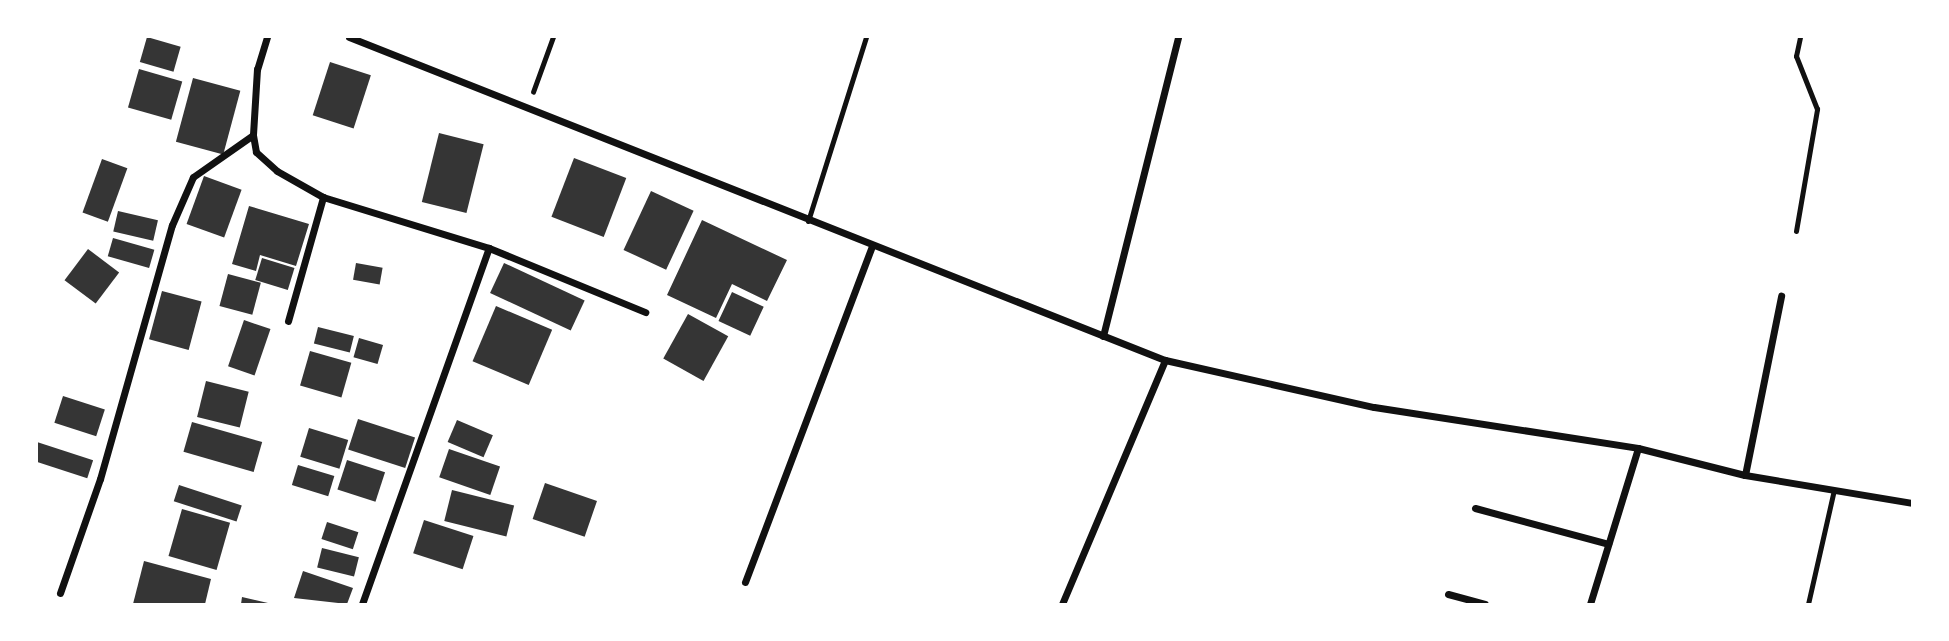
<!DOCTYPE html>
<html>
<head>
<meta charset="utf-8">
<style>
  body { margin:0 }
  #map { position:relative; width:1949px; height:641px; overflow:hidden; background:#fff; font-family:"Fira Sans",sans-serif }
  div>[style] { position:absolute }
  .building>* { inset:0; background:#353535; transform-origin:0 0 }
  .path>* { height:4.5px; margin:-2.25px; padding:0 2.25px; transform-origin:2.25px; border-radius:2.25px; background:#111 }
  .service>* { height:5px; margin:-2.5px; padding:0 2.5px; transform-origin:2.5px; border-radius:2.5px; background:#111 }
  .minor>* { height:7px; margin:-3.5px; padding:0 3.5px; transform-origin:3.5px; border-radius:3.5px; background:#111 }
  span { translate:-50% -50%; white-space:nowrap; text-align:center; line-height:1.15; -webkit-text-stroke:5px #fff; paint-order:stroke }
  .frame { position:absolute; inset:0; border:38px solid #fff; pointer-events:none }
</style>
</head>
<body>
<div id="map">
  <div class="building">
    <i style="left:147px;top:37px;width:35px;height:26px;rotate:16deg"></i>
    <i style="left:330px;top:62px;width:43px;height:56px;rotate:18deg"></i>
    <i style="left:139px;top:69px;width:45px;height:40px;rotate:16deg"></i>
    <i style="left:193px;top:78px;width:49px;height:66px;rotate:15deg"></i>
    <i style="left:439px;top:133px;width:46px;height:71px;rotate:14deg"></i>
    <i style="left:574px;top:158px;width:56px;height:63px;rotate:21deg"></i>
    <i style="left:102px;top:159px;width:27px;height:57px;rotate:20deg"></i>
    <i style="left:204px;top:176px;width:40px;height:51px;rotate:20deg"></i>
    <i style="left:651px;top:191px;width:47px;height:65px;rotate:25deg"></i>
    <i style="clip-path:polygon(249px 206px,309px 224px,296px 266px,260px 255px,256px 271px,232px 264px)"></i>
    <i style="left:118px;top:211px;width:41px;height:21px;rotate:13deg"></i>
    <i style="clip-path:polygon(702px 220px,787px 260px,767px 301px,732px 284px,716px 318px,667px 295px)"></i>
    <i style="left:113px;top:238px;width:43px;height:19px;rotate:16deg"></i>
    <i style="left:88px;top:249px;width:39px;height:39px;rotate:37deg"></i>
    <i style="left:262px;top:258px;width:34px;height:23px;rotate:17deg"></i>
    <i style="left:356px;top:263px;width:27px;height:17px;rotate:10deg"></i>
    <i style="left:504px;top:263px;width:89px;height:33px;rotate:25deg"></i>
    <i style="left:228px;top:274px;width:34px;height:33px;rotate:15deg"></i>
    <i style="left:162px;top:291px;width:41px;height:50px;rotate:15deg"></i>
    <i style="left:732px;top:292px;width:35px;height:32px;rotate:25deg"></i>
    <i style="left:496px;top:306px;width:61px;height:60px;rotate:23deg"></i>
    <i style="left:688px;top:314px;width:46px;height:51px;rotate:29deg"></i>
    <i style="left:244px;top:320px;width:28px;height:49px;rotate:19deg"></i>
    <i style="left:318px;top:327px;width:37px;height:17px;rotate:14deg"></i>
    <i style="left:359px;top:338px;width:25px;height:20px;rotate:16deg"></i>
    <i style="left:310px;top:351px;width:43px;height:36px;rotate:16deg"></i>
    <i style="left:206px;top:381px;width:44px;height:37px;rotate:14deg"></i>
    <i style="left:63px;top:396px;width:44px;height:28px;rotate:18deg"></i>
    <i style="left:358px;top:419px;width:60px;height:32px;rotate:18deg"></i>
    <i style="left:457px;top:420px;width:39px;height:24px;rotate:23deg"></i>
    <i style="left:192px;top:422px;width:73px;height:31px;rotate:16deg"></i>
    <i style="left:309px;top:428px;width:41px;height:30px;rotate:17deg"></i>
    <i style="left:37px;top:442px;width:59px;height:19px;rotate:18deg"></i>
    <i style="left:449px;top:449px;width:54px;height:30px;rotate:19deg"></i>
    <i style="left:347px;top:460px;width:40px;height:31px;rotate:18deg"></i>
    <i style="left:298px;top:465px;width:38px;height:21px;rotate:17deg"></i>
    <i style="left:545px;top:483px;width:55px;height:38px;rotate:19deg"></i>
    <i style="left:179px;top:485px;width:66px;height:17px;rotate:18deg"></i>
    <i style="left:452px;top:490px;width:64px;height:32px;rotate:14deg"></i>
    <i style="left:182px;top:509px;width:50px;height:49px;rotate:16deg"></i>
    <i style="left:424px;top:520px;width:52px;height:35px;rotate:18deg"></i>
    <i style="left:327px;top:522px;width:33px;height:18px;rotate:18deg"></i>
    <i style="left:322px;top:548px;width:38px;height:20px;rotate:14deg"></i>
    <i style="clip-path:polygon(144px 561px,211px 579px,205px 604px,133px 604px)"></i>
    <i style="clip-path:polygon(303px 571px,353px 588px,347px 604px,294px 598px)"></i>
    <i style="clip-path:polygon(242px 597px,268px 603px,268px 604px,241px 604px)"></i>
  </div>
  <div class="path">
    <i style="left:533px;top:92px;width:59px;rotate:-70deg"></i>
  </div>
  <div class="service">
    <i style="left:808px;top:221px;width:193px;rotate:-72.5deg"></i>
    <i style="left:1796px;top:231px;width:124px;rotate:-80.2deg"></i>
    <i style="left:1817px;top:109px;width:57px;rotate:-111.6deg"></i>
    <i style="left:1796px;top:56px;width:19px;rotate:-78deg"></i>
    <i style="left:1808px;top:604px;width:117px;rotate:-77.2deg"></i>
  </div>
  <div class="minor">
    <i style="left:267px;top:37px;width:34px;rotate:107deg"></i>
    <i style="left:257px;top:69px;width:66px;rotate:93.5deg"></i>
    <i style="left:253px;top:135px;width:17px;rotate:80deg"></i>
    <i style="left:256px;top:152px;width:28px;rotate:42deg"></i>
    <i style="left:277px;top:171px;width:53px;rotate:29.5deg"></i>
    <i style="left:323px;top:197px;width:174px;rotate:17.1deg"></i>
    <i style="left:489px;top:248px;width:169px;rotate:22.3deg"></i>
    <i style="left:349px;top:37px;width:878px;rotate:21.6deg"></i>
    <i style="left:1165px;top:360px;width:214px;rotate:12.7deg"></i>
    <i style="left:1374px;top:407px;width:267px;rotate:8.8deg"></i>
    <i style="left:1638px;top:448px;width:110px;rotate:14.2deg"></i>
    <i style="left:1745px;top:475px;width:169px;rotate:9.5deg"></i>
    <i style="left:288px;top:321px;width:129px;rotate:-74.2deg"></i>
    <i style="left:1103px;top:336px;width:308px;rotate:-75.9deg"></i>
    <i style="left:1745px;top:475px;width:183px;rotate:-78.6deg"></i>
    <i style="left:1475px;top:508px;width:138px;rotate:15.1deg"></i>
    <i style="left:745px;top:582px;width:359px;rotate:-69.3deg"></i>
    <i style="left:60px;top:593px;width:121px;rotate:-70.7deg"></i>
    <i style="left:100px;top:479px;width:264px;rotate:-74.2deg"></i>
    <i style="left:172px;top:225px;width:52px;rotate:-66.4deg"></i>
    <i style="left:193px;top:177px;width:73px;rotate:-35deg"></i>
    <i style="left:1448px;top:594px;width:38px;rotate:15deg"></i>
    <i style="left:362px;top:604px;width:378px;rotate:-70.4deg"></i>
    <i style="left:1062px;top:604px;width:265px;rotate:-67.1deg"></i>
    <i style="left:1590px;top:604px;width:163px;rotate:-72.9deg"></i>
  </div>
  <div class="frame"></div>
</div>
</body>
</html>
